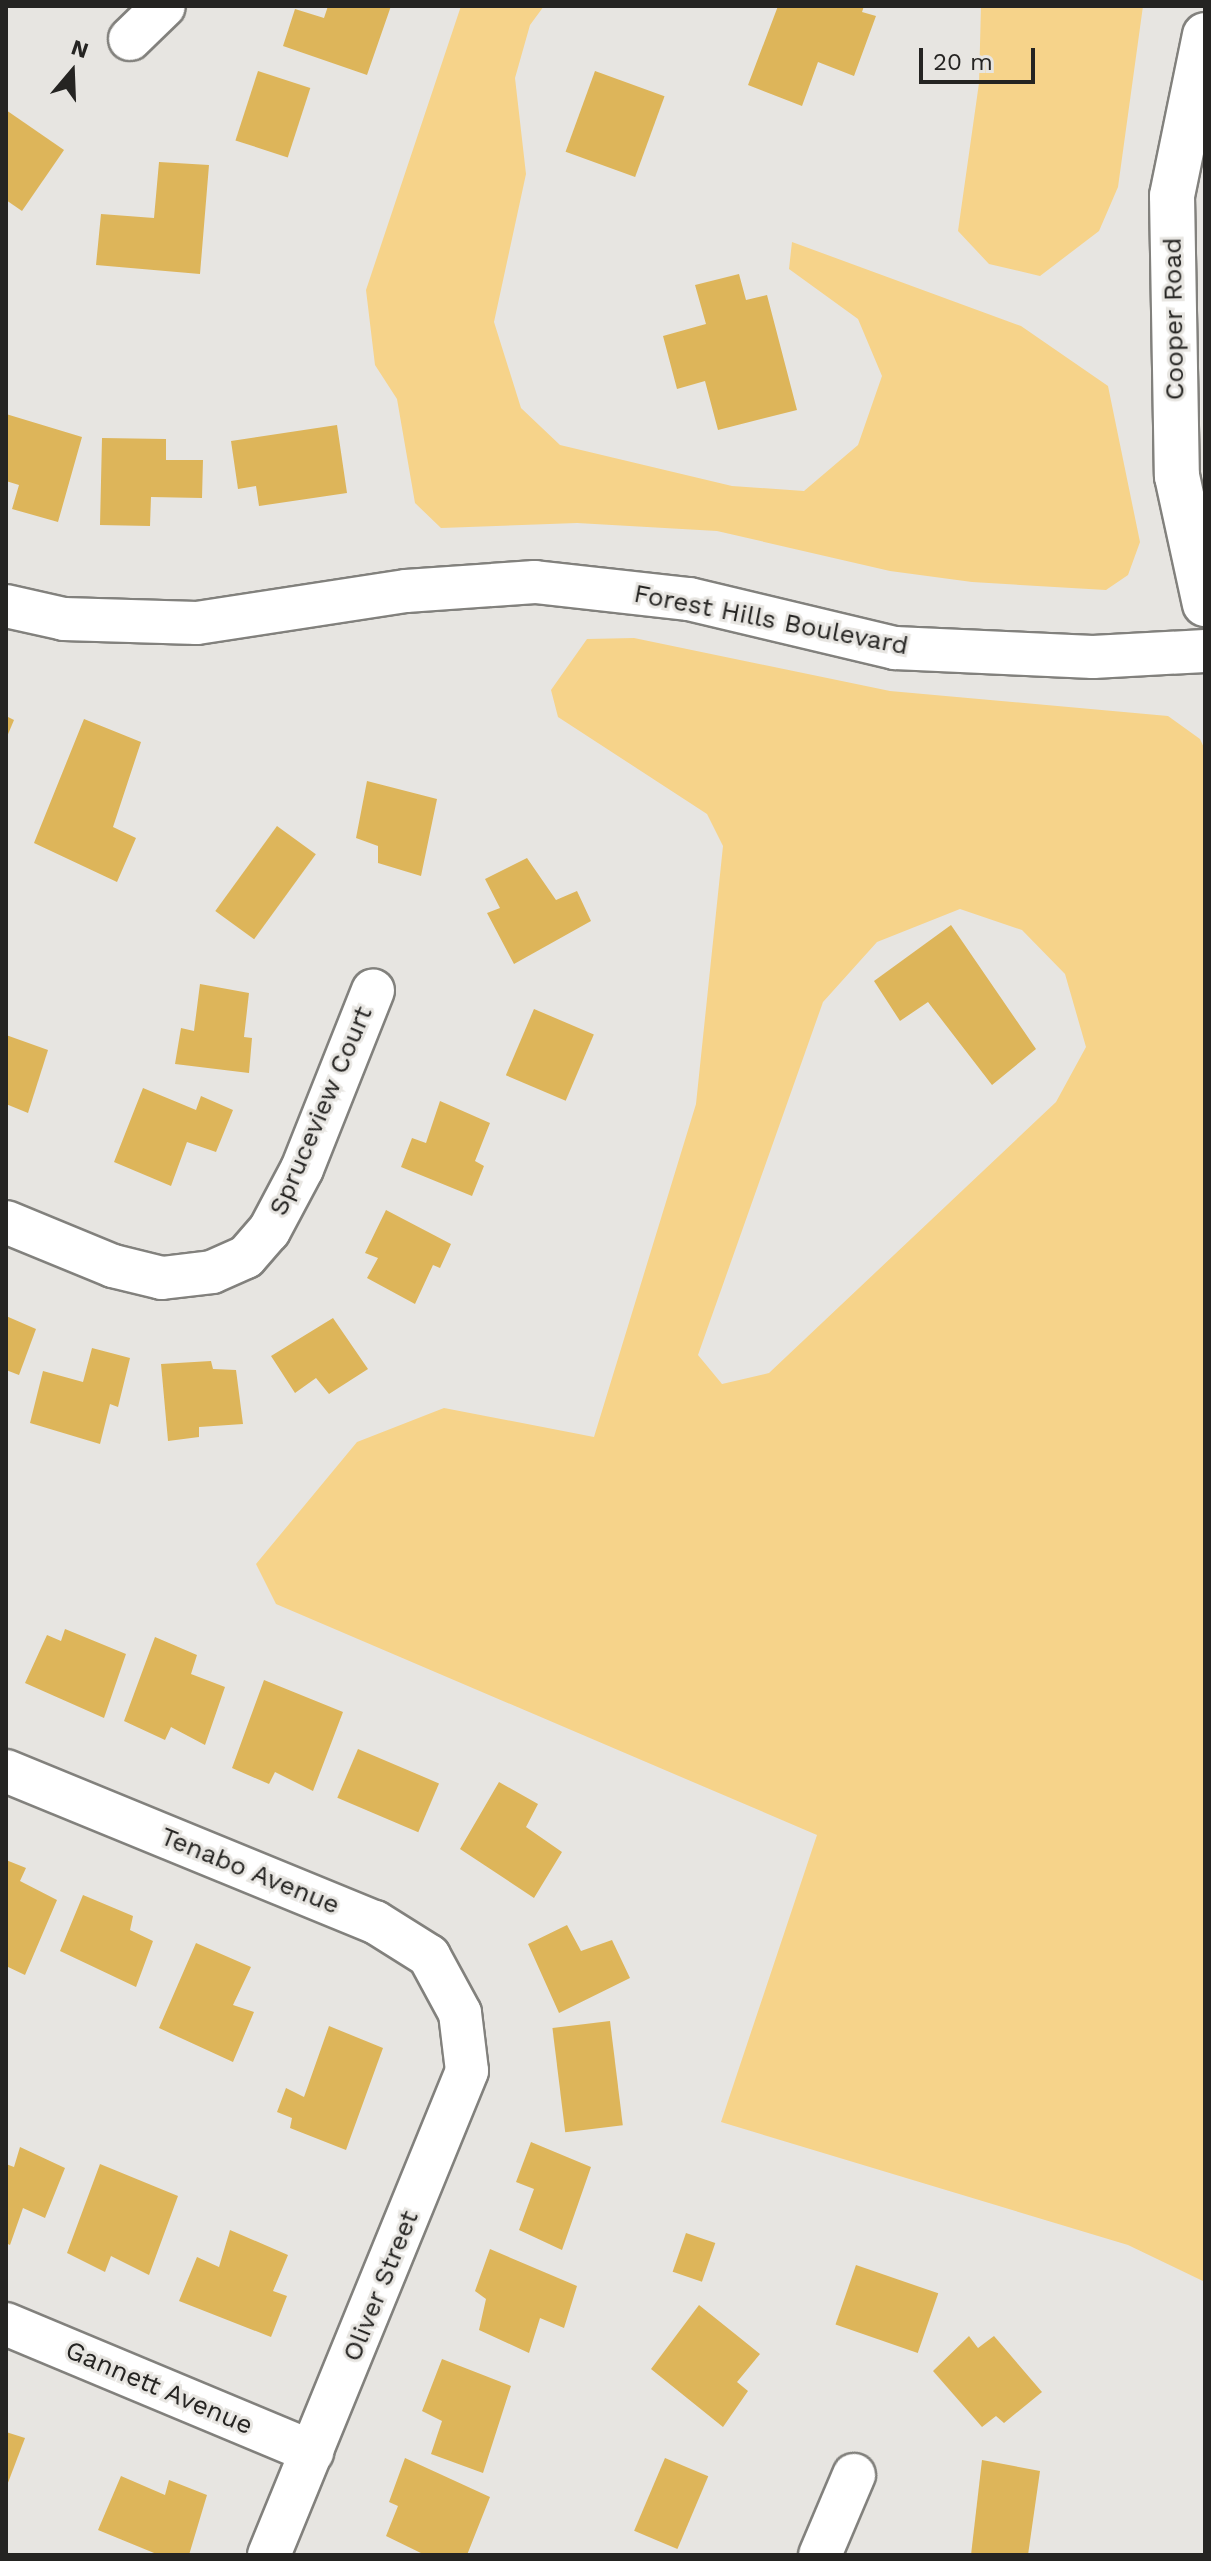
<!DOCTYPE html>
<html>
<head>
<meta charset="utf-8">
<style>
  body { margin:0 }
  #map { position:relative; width:1211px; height:2561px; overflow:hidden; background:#e7e5e1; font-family:"Work Sans",sans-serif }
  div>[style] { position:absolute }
  .green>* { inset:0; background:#f6d38a }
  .building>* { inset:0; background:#ddb55a; transform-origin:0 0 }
  .roads { filter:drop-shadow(2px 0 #82817d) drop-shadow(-2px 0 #82817d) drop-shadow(0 2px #82817d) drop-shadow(0 -2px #82817d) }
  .street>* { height:42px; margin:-21px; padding:0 21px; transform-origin:21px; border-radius:21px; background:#fff }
  .secondary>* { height:44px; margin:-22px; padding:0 22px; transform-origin:22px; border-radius:22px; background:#fff }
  span { translate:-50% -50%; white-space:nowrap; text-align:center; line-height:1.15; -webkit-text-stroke:6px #e7e5e1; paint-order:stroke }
  .street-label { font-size:26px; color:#252422 }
  .frame { position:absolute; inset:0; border:8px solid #252422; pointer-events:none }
  .north { position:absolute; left:32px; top:32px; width:80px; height:80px; -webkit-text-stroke:6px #e7e5e1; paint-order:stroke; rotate:19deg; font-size:22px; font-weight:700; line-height:32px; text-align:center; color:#252422 }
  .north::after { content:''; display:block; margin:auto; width:28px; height:36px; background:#252422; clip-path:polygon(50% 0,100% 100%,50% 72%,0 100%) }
  .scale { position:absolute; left:919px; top:48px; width:116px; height:36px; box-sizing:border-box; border:4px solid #252422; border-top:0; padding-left:10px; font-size:24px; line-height:28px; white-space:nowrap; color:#252422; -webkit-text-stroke:6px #e7e5e1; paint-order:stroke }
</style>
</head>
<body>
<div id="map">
  <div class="green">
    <i style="clip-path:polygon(461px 6px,544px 6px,530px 25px,515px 78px,526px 174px,494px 322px,521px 408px,560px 445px,732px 486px,804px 491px,858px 445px,882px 376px,858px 319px,789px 269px,792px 242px,1021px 326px,1108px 386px,1140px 542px,1128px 575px,1106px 590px,972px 582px,890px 571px,717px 531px,577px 523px,441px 528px,415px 503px,397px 399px,375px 365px,366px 290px)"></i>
    <i style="clip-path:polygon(981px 6px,1143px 6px,1118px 187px,1099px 231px,1040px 276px,989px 264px,958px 231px,979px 83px)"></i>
    <i style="clip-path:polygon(evenodd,634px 638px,890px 691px,1168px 716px,1200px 739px,1205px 750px,1205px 2282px,1128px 2245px,721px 2122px,817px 1835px,276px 1604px,256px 1564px,357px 1442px,444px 1408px,594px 1437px,696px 1104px,723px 846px,707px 814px,558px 717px,551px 690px,587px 639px,634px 638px,960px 909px,1022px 930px,1065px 974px,1086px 1047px,1056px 1102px,769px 1373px,722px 1384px,698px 1355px,823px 1002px,877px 942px,960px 909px)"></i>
  </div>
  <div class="building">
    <i style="clip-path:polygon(328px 6px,391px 6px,367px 75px,283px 46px,295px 9px,324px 18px)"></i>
    <i style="clip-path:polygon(778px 6px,864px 6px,862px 12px,876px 16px,854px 76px,818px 62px,802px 106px,748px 85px)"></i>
    <i style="left:258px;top:71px;width:55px;height:73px;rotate:18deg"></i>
    <i style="left:595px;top:71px;width:74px;height:86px;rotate:20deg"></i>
    <i style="clip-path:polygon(6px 110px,64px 150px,22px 211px,6px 200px)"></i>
    <i style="clip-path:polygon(159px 162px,209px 165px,200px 274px,96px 265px,101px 214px,154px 218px)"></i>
    <i style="clip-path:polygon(739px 274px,746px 300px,767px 295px,797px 410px,718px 430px,705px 381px,677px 389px,663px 336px,706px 324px,695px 285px)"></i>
    <i style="clip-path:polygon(6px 414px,82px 437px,58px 522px,12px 509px,19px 485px,6px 481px)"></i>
    <i style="clip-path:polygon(337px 425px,347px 493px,259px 506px,256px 486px,238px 489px,231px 441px)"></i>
    <i style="clip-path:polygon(102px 438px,166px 439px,166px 460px,203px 460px,202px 498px,151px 497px,150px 526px,100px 525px)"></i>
    <i style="clip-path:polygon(6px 716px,14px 720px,6px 739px)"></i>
    <i style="clip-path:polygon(84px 719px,141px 742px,113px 827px,136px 838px,117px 882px,34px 843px)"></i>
    <i style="clip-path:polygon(367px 781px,437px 799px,421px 876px,378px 863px,378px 846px,356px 838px)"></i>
    <i style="left:277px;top:826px;width:48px;height:105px;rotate:36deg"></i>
    <i style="clip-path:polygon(527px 858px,556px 900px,577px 891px,591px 921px,514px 964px,487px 913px,500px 908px,485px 879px)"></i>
    <i style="clip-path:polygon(951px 925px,1036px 1049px,992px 1085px,928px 1002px,900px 1021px,874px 981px)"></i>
    <i style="clip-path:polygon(200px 984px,249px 993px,244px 1037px,252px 1038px,249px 1073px,175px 1064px,181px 1028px,194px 1031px)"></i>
    <i style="left:534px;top:1009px;width:65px;height:72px;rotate:23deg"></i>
    <i style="clip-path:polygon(6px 1035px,48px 1050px,28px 1113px,6px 1104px)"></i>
    <i style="clip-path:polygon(143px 1088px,196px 1110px,201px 1096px,233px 1110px,216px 1152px,187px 1142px,171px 1186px,114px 1162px)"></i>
    <i style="clip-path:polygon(440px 1101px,490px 1123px,475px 1161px,484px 1166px,472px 1196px,401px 1167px,412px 1138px,426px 1143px)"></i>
    <i style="clip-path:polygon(386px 1210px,451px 1244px,440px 1268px,433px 1265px,415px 1304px,367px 1278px,378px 1258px,365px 1253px)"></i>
    <i style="clip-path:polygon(6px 1316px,36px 1329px,19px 1375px,6px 1370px)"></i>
    <i style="clip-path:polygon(333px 1318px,368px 1369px,329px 1394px,316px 1378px,295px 1393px,271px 1356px)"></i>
    <i style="clip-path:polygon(92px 1348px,130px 1358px,118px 1407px,110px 1404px,100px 1444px,30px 1423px,43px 1371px,83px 1382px)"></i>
    <i style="clip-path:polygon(211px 1361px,213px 1369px,236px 1370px,243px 1424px,199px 1427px,199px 1437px,168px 1441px,161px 1364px)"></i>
    <i style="clip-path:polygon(65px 1629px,126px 1654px,104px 1718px,25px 1683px,47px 1635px,61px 1641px)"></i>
    <i style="clip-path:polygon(155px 1637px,197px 1655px,191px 1674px,225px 1687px,205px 1745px,171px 1727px,165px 1740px,124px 1721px)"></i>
    <i style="clip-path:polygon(264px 1680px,343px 1712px,313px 1791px,275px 1772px,269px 1784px,232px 1768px)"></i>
    <i style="left:358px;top:1749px;width:88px;height:53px;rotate:23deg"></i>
    <i style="clip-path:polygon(499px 1782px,538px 1804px,526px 1827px,562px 1852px,534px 1898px,460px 1849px)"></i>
    <i style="clip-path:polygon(6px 1860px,26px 1868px,20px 1881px,57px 1900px,25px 1975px,6px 1966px)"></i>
    <i style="clip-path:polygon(83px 1895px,133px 1916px,130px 1930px,153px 1941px,136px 1987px,60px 1951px)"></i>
    <i style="clip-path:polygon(567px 1925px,581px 1951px,612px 1940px,630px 1978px,559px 2013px,528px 1944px)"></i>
    <i style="clip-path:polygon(196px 1943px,251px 1967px,233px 2005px,254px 2012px,233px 2062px,159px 2028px)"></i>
    <i style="left:610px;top:2021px;width:105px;height:58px;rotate:83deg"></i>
    <i style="clip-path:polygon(329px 2026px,383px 2048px,346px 2150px,290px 2128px,292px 2118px,277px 2112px,286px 2088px,304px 2097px)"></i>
    <i style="clip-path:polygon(531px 2142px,591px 2167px,562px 2250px,519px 2230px,534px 2189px,516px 2182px)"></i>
    <i style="clip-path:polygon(20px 2147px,65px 2168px,45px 2218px,23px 2208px,10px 2245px,6px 2243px,6px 2164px,14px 2167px)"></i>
    <i style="clip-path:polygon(100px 2164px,178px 2196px,149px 2275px,111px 2256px,105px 2272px,67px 2253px)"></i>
    <i style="clip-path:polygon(230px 2230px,288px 2255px,273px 2291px,287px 2296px,271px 2337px,179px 2301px,197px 2257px,219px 2267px)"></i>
    <i style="left:686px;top:2233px;width:31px;height:41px;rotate:19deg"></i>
    <i style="clip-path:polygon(490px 2249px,577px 2286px,564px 2328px,540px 2318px,529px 2353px,479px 2330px,486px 2299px,475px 2291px)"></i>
    <i style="left:856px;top:2265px;width:87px;height:63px;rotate:19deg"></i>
    <i style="clip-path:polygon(699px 2305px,760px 2354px,737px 2382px,748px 2391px,723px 2427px,651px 2369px)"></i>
    <i style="clip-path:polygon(969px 2336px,978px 2348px,994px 2336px,1042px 2392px,1004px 2423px,996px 2416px,982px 2427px,933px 2371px)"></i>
    <i style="clip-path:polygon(442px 2359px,511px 2386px,483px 2473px,431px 2454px,442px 2421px,422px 2411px)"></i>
    <i style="clip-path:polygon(6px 2432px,25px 2438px,6px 2488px)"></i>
    <i style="clip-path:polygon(405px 2458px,490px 2497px,467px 2555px,425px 2555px,386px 2536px,398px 2506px,389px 2502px)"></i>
    <i style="left:665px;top:2458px;width:47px;height:79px;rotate:23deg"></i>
    <i style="clip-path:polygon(982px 2460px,1040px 2471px,1028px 2555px,971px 2555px)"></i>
    <i style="clip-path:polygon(121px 2476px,165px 2495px,169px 2480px,207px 2495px,189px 2555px,159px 2555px,98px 2530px)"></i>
  </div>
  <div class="roads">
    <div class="street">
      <i style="left:130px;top:39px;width:47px;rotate:-44.1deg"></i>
      <i style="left:6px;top:606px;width:59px;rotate:12.6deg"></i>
      <i style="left:64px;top:619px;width:133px;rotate:1.7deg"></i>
      <i style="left:197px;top:623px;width:211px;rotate:-8.7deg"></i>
      <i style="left:406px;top:591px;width:129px;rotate:-4deg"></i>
      <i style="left:535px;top:582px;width:155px;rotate:6.3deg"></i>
      <i style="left:689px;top:599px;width:212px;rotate:13.4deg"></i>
      <i style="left:895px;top:648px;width:198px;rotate:2.6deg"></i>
      <i style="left:1093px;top:657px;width:112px;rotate:-3.1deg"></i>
      <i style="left:6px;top:1222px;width:116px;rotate:22.4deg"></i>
      <i style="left:113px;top:1266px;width:50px;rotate:13.8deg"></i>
      <i style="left:162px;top:1278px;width:50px;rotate:-6.8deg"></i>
      <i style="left:212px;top:1272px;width:37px;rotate:-24deg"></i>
      <i style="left:246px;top:1257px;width:35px;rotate:-49deg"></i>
      <i style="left:269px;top:1231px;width:70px;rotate:-62deg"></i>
      <i style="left:302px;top:1169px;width:192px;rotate:-68.3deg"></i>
      <i style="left:6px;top:1771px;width:399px;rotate:22.3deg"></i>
      <i style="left:375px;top:1922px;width:64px;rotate:32.2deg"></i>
      <i style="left:429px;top:1956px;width:65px;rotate:61.5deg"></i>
      <i style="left:460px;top:2013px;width:58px;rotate:83.1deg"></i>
      <i style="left:467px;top:2071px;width:523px;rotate:112.25deg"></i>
      <i style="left:6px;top:2324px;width:332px;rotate:22.7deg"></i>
      <i style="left:820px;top:2555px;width:87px;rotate:-67deg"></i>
    </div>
    <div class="secondary">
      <i style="left:1205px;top:35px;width:164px;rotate:101.6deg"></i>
      <i style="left:1172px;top:196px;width:280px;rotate:89deg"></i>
      <i style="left:1177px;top:476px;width:131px;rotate:77.7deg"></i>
    </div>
  </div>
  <div class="street-label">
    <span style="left:1174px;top:319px;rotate:-91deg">Cooper Road</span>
    <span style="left:771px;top:620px;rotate:11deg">Forest Hills Boulevard</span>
    <span style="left:321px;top:1111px;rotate:-67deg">Spruceview Court</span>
    <span style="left:250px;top:1871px;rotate:22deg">Tenabo Avenue</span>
    <span style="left:381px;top:2286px;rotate:-68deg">Oliver Street</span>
    <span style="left:159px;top:2388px;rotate:23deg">Gannett Avenue</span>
  </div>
  <div class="frame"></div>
  <div class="north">N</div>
  <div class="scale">20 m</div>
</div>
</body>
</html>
